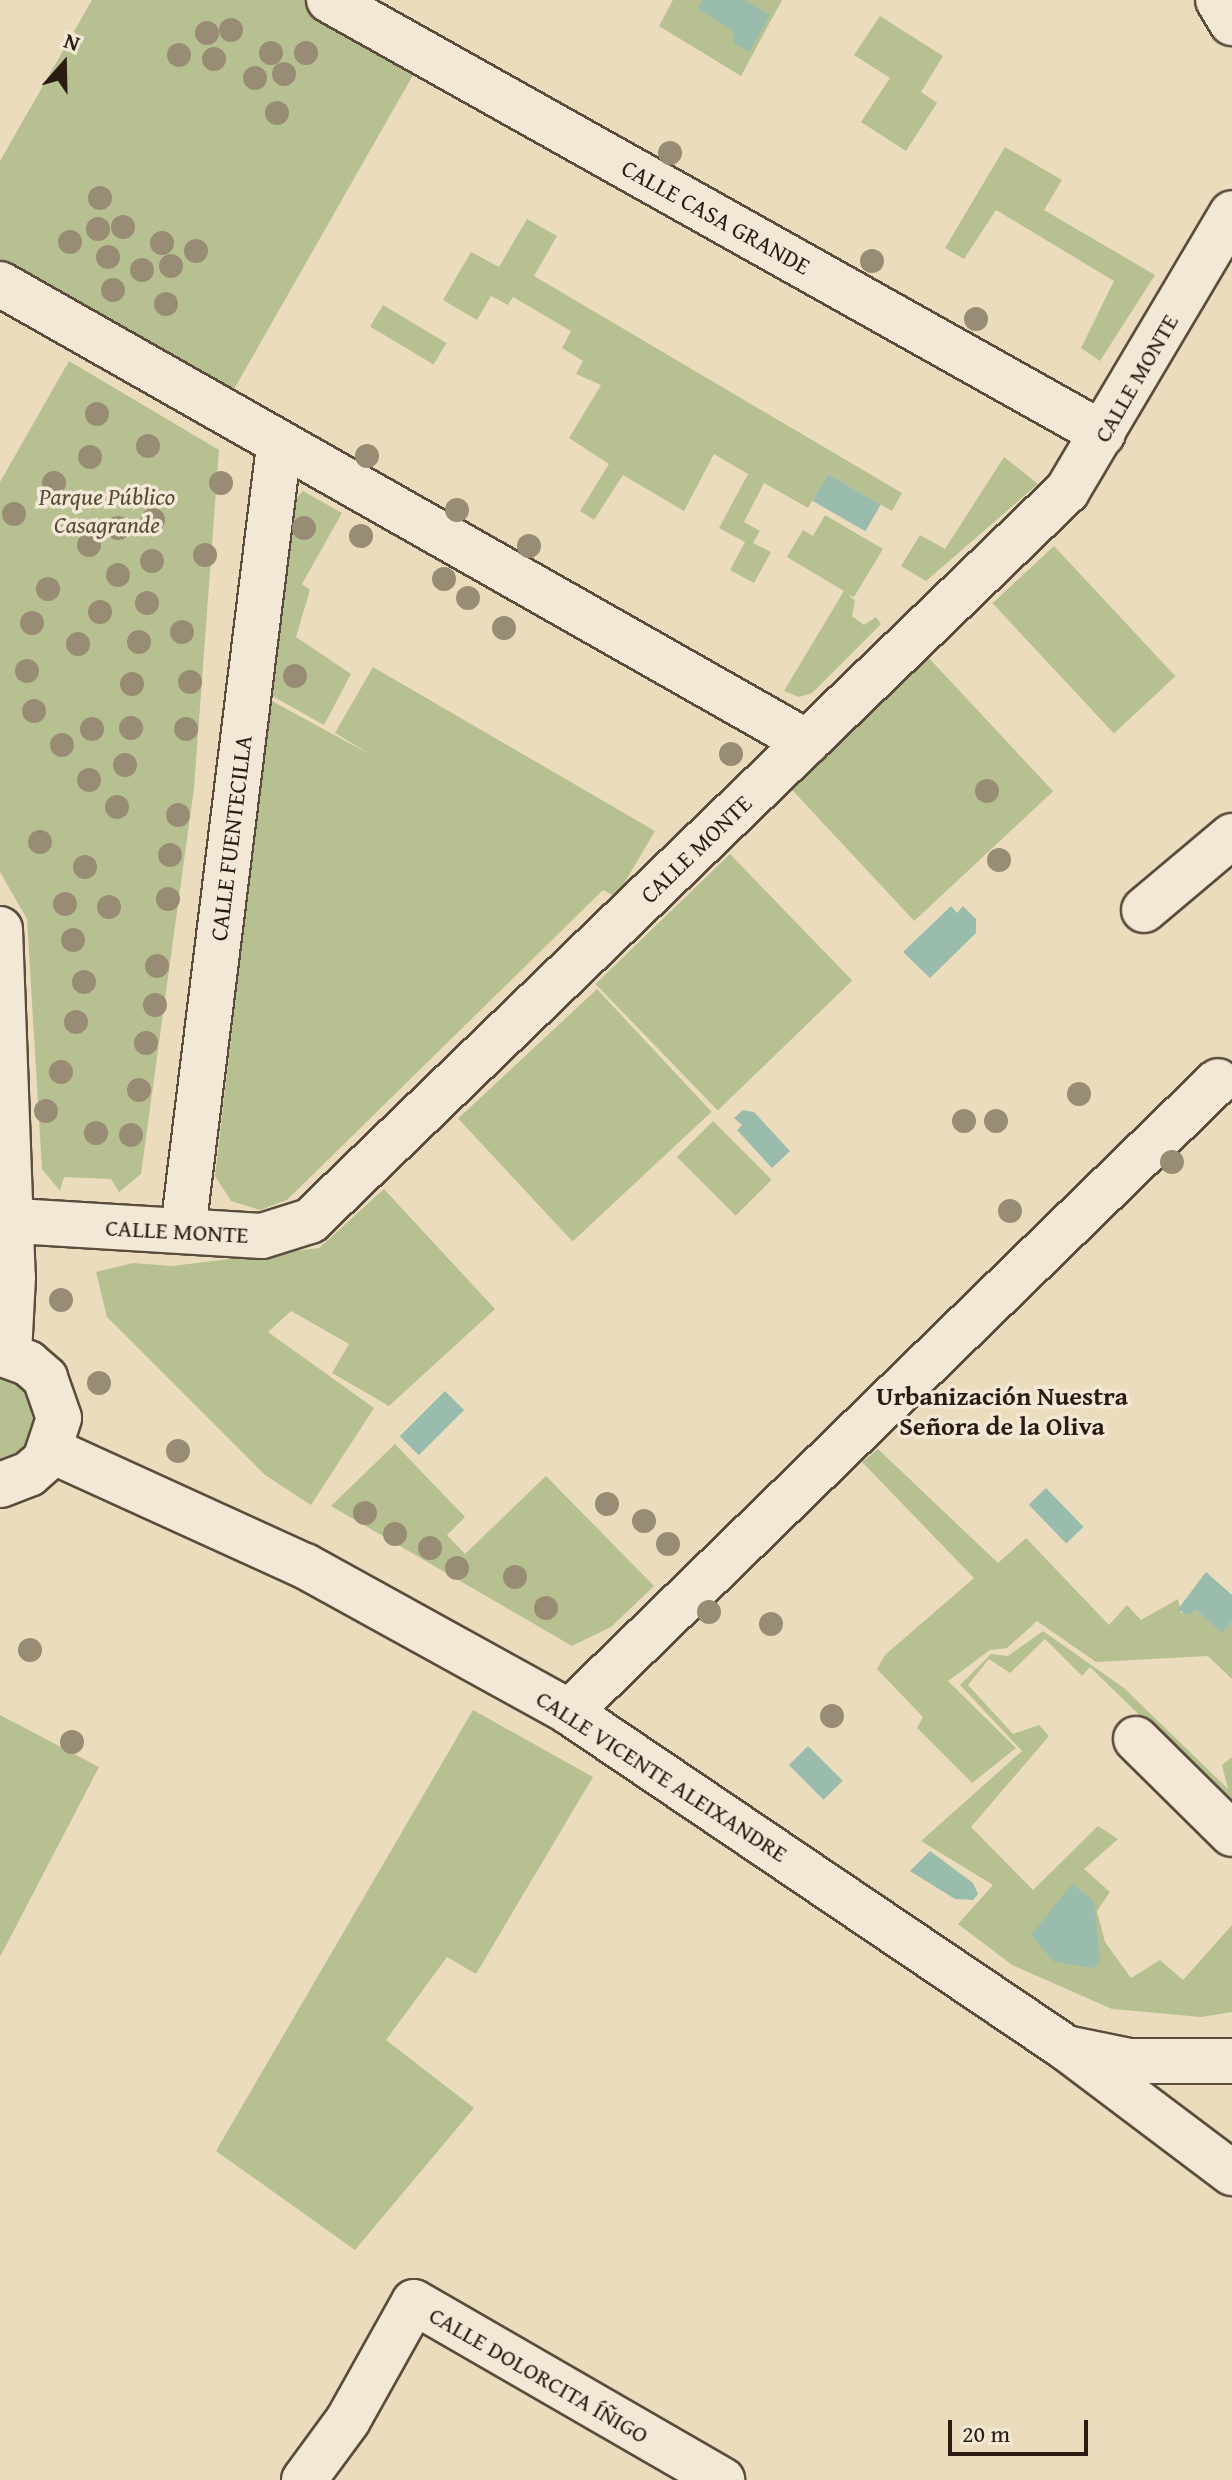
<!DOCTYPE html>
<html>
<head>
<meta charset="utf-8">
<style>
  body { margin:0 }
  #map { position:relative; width:1232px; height:2480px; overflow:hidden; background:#ebdcbe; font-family:"Gentium Book Plus",serif }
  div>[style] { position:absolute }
  .green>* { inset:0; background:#b7c091; transform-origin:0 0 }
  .water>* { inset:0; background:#99bcac; transform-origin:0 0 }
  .roads { filter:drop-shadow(2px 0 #5b4c3d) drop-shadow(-2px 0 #5b4c3d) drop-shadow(0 2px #5b4c3d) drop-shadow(0 -2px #5b4c3d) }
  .street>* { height:44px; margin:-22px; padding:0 22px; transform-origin:22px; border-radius:22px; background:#f2e8d5 }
  .secondary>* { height:44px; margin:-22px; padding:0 22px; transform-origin:22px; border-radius:22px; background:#f2e8d5 }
  .trees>* { width:24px; height:24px; margin:-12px; border-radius:50%; background:#988d74 }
  span { translate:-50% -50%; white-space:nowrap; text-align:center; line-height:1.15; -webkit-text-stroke:7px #f2e8d5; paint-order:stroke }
  .street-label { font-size:24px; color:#2b1c12 }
  .park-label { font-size:24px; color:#554d38; font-style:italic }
  .neighbourhood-label { font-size:26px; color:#2b1c12; font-weight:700 }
  .north { position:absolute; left:24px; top:24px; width:80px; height:80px; -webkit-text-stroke:6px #f2e8d5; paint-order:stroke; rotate:20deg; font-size:22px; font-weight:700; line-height:32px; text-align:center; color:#2b1c12 }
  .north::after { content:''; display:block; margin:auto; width:28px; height:36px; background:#2b1c12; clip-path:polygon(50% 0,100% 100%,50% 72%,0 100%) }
  .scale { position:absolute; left:948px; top:2420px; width:140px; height:36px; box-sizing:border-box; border:4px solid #2b1c12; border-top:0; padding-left:10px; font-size:24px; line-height:28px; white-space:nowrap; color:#2b1c12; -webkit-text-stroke:6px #f2e8d5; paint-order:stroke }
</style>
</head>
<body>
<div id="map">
  <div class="green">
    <i style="clip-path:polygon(92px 0,329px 0,425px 54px,221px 412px,0 284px,0 161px)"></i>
    <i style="clip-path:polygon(673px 0,782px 0,741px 76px,659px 26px)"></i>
    <i style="clip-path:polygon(880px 16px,943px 56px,921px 92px,937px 103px,906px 151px,861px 122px,890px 78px,854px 55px)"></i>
    <i style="clip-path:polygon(1005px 147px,1062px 180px,1044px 210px,1155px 275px,1100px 361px,1081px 348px,1114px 281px,996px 210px,964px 259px,945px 248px)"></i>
    <i style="clip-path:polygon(527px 219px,557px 236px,534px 276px,902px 493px,892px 511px,828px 474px,808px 508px,764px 483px,744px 522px,760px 531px,753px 543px,771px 552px,754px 583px,730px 570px,745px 542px,719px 528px,748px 474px,714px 454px,684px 511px,623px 475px,594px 520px,580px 511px,609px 464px,569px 438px,601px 385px,576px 374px,583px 361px,562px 348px,571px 331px,513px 297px,508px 305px,491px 296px,477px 320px,443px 300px,471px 252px,499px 267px)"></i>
    <i style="left:383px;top:305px;width:74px;height:25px;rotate:31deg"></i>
    <i style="clip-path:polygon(69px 361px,219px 450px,194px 788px,141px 1174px,119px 1192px,111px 1179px,64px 1177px,60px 1191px,42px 1169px,27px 919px,0 872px,0 482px)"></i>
    <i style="clip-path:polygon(1004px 457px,1038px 484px,926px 581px,901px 566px,920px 535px,945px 549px)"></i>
    <i style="clip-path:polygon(303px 491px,342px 513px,302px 584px,310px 590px,296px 637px,351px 674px,324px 725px,267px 693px,286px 509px)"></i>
    <i style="clip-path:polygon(825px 515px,883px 549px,854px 597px,849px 595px,855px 601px,852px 616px,864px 625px,876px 617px,881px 624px,812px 693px,799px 697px,784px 691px,844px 591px,787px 557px,803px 530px,813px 536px)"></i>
    <i style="left:1054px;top:546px;width:178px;height:84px;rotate:47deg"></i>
    <i style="left:927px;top:656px;width:185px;height:190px;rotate:47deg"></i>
    <i style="clip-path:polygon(373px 667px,655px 831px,616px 897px,603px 890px,287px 1200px,260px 1210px,231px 1201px,215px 1176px,270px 700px,371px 755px,335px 733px)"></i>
    <i style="left:730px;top:854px;width:176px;height:187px;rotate:46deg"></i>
    <i style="left:597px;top:989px;width:168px;height:190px;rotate:47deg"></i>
    <i style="left:713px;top:1121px;width:83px;height:51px;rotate:45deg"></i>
    <i style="clip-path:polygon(384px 1189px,495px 1309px,389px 1406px,332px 1373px,349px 1344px,291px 1311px,268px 1332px,374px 1408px,311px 1505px,265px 1475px,107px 1317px,96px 1272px,133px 1263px,172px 1266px,319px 1248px)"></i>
    <i style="clip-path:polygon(0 1364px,19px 1371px,43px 1437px,0 1474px)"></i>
    <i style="clip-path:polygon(395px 1444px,465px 1517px,447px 1535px,465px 1554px,546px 1476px,654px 1586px,611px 1627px,572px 1646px,331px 1506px)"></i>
    <i style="clip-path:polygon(878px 1449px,998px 1563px,1026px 1538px,1109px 1625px,1127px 1605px,1141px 1620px,1178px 1599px,1181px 1613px,1196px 1610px,1221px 1632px,1232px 1621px,1232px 1679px,1208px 1656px,1096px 1662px,1037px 1621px,1007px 1648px,990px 1650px,948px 1681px,1016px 1748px,972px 1783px,917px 1728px,923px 1717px,877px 1669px,885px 1655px,974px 1578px,862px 1462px)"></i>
    <i style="clip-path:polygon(1043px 1631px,1124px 1688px,1228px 1789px,1222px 1765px,1232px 1757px,1232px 1805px,1090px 1667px,1082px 1676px,1045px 1639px,1010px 1673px,989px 1659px,968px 1685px,1013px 1734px,1039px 1725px,1049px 1736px,971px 1827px,1033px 1890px,1098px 1826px,1118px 1839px,1084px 1869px,1110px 1892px,1097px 1911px,1105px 1942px,1131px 1978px,1160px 1960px,1183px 1980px,1232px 1925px,1232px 2012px,1201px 2017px,1112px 2009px,1012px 1965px,958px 1924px,993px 1885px,921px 1841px,1022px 1751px,960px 1685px,991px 1654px,1008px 1656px)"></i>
    <i style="clip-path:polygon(473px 1710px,593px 1777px,476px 1974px,447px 1957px,386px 2040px,474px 2108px,355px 2250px,216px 2151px)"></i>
    <i style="clip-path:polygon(0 1715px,99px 1767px,0 1957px)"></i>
  </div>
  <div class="water">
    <i style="clip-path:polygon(703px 0,744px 0,770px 15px,749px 52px,733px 43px,734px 31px,698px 9px)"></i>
    <i style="left:828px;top:474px;width:61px;height:31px;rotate:30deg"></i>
    <i style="clip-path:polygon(951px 906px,957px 913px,963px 906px,976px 919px,976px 933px,930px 978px,903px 952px)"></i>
    <i style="clip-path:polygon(743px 1110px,754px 1112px,790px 1151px,772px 1168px,737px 1130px,742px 1125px,734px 1118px)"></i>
    <i style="left:445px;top:1391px;width:27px;height:64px;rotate:45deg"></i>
    <i style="left:1046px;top:1488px;width:54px;height:24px;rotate:46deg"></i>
    <i style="clip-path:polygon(1206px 1572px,1232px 1595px,1232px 1621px,1222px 1633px,1196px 1610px,1187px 1615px,1178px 1609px)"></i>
    <i style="left:808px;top:1746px;width:49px;height:27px;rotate:45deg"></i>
    <i style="clip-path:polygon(930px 1851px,973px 1883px,978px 1894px,973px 1900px,955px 1899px,910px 1871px)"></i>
    <i style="clip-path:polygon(1072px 1884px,1094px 1901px,1100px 1961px,1094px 1968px,1054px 1962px,1031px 1935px)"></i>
  </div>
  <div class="roads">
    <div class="street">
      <i style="left:329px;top:0;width:887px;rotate:29.28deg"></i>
      <i style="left:1218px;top:0;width:27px;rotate:59deg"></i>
      <i style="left:0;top:284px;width:928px;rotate:29.58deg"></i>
      <i style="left:1144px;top:910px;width:115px;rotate:-40.1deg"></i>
      <i style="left:0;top:929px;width:348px;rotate:87.9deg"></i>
      <i style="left:13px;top:1277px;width:77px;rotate:93deg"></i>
      <i style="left:0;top:1220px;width:262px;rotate:3.5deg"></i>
      <i style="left:262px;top:1236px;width:50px;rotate:-17.4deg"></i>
      <i style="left:310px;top:1221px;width:1052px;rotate:-43.96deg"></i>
      <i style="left:1067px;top:491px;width:323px;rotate:-59.3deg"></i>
      <i style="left:183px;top:1230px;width:790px;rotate:-83.02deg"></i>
      <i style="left:569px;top:1712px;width:905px;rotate:-44.19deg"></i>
      <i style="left:1136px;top:1739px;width:135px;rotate:44.7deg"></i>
      <i style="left:1066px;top:2048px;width:208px;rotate:37deg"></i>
      <i style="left:304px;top:2480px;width:74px;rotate:-53.7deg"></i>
      <i style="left:348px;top:2420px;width:135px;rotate:-60.8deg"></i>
      <i style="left:414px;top:2302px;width:356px;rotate:30deg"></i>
    </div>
    <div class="secondary">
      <i style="left:0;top:1353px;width:30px;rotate:20deg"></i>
      <i style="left:28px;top:1363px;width:23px;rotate:41deg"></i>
      <i style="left:45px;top:1378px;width:42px;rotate:70.7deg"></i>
      <i style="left:59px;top:1418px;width:44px;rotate:108.4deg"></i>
      <i style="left:45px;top:1460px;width:21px;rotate:139deg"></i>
      <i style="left:29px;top:1474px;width:31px;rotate:159deg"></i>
      <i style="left:50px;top:1450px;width:280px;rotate:24.5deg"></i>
      <i style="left:305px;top:1566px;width:302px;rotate:28.9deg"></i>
      <i style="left:569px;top:1712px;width:600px;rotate:34.06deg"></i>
      <i style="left:1066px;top:2048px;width:65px;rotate:11.5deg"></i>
      <i style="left:1130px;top:2061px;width:102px"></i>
    </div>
  </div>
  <div class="trees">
    <i style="left:231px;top:30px"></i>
    <i style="left:207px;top:33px"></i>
    <i style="left:271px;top:53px"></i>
    <i style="left:306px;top:53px"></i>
    <i style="left:179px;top:55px"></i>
    <i style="left:214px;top:59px"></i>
    <i style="left:284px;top:74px"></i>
    <i style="left:255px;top:78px"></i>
    <i style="left:277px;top:113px"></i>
    <i style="left:670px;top:153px"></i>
    <i style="left:100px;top:198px"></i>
    <i style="left:123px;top:227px"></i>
    <i style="left:98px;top:229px"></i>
    <i style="left:70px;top:242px"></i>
    <i style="left:162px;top:243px"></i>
    <i style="left:196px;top:251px"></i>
    <i style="left:108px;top:257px"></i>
    <i style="left:872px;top:261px"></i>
    <i style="left:171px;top:266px"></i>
    <i style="left:142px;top:270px"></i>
    <i style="left:113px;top:290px"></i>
    <i style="left:166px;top:304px"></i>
    <i style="left:976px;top:319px"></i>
    <i style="left:97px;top:414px"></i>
    <i style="left:148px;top:446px"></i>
    <i style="left:367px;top:456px"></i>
    <i style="left:90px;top:457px"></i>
    <i style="left:54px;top:483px"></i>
    <i style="left:221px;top:483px"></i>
    <i style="left:457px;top:510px"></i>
    <i style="left:14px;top:514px"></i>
    <i style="left:153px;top:520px"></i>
    <i style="left:118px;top:528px"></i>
    <i style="left:304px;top:528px"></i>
    <i style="left:361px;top:536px"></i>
    <i style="left:89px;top:545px"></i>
    <i style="left:529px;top:546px"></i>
    <i style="left:205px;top:555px"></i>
    <i style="left:152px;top:561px"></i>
    <i style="left:118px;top:575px"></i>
    <i style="left:444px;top:579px"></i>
    <i style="left:48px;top:589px"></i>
    <i style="left:468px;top:598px"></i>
    <i style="left:147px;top:603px"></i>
    <i style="left:100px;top:612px"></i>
    <i style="left:32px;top:623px"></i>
    <i style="left:504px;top:628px"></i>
    <i style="left:182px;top:632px"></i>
    <i style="left:139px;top:642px"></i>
    <i style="left:78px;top:644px"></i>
    <i style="left:27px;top:671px"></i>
    <i style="left:295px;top:676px"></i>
    <i style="left:190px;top:682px"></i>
    <i style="left:132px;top:684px"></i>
    <i style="left:34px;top:711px"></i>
    <i style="left:131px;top:728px"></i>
    <i style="left:92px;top:729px"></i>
    <i style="left:186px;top:729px"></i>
    <i style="left:62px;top:745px"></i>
    <i style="left:731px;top:754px"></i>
    <i style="left:125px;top:765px"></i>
    <i style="left:89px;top:780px"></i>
    <i style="left:987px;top:791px"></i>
    <i style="left:117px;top:807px"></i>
    <i style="left:178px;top:815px"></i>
    <i style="left:40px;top:842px"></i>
    <i style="left:170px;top:855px"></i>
    <i style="left:999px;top:860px"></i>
    <i style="left:85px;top:867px"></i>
    <i style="left:168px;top:899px"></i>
    <i style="left:65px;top:904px"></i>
    <i style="left:109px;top:907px"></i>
    <i style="left:73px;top:940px"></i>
    <i style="left:157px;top:966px"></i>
    <i style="left:84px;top:982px"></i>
    <i style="left:155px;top:1005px"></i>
    <i style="left:76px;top:1022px"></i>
    <i style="left:146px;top:1043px"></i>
    <i style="left:61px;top:1072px"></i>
    <i style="left:139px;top:1090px"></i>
    <i style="left:1079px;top:1094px"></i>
    <i style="left:46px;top:1111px"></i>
    <i style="left:964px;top:1121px"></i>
    <i style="left:996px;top:1121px"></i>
    <i style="left:96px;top:1133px"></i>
    <i style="left:131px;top:1135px"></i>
    <i style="left:1172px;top:1162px"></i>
    <i style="left:1010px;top:1211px"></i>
    <i style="left:61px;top:1300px"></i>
    <i style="left:99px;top:1383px"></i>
    <i style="left:178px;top:1451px"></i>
    <i style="left:607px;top:1504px"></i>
    <i style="left:365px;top:1513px"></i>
    <i style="left:644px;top:1521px"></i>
    <i style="left:395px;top:1534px"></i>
    <i style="left:668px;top:1544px"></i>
    <i style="left:430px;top:1548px"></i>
    <i style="left:457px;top:1568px"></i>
    <i style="left:515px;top:1577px"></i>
    <i style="left:546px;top:1608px"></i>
    <i style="left:709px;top:1612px"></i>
    <i style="left:771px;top:1624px"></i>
    <i style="left:30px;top:1650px"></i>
    <i style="left:832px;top:1716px"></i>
    <i style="left:72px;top:1742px"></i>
  </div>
  <div class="street-label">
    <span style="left:716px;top:217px;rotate:29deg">CALLE CASA GRANDE</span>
    <span style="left:1136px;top:378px;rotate:-60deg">CALLE MONTE</span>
    <span style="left:231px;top:838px;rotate:-83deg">CALLE FUENTECILLA</span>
    <span style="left:696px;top:849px;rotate:-44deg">CALLE MONTE</span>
    <span style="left:177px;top:1231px;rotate:3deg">CALLE MONTE</span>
    <span style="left:662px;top:1776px;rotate:33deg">CALLE VICENTE ALEIXANDRE</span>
    <span style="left:539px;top:2375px;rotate:30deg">CALLE DOLORCITA ÍÑIGO</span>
  </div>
  <div class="park-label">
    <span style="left:107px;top:511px">Parque Público<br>Casagrande</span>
  </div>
  <div class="neighbourhood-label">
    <span style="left:1002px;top:1411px">Urbanización Nuestra<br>Señora de la Oliva</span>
  </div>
  <div class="north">N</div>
  <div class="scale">20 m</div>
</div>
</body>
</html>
